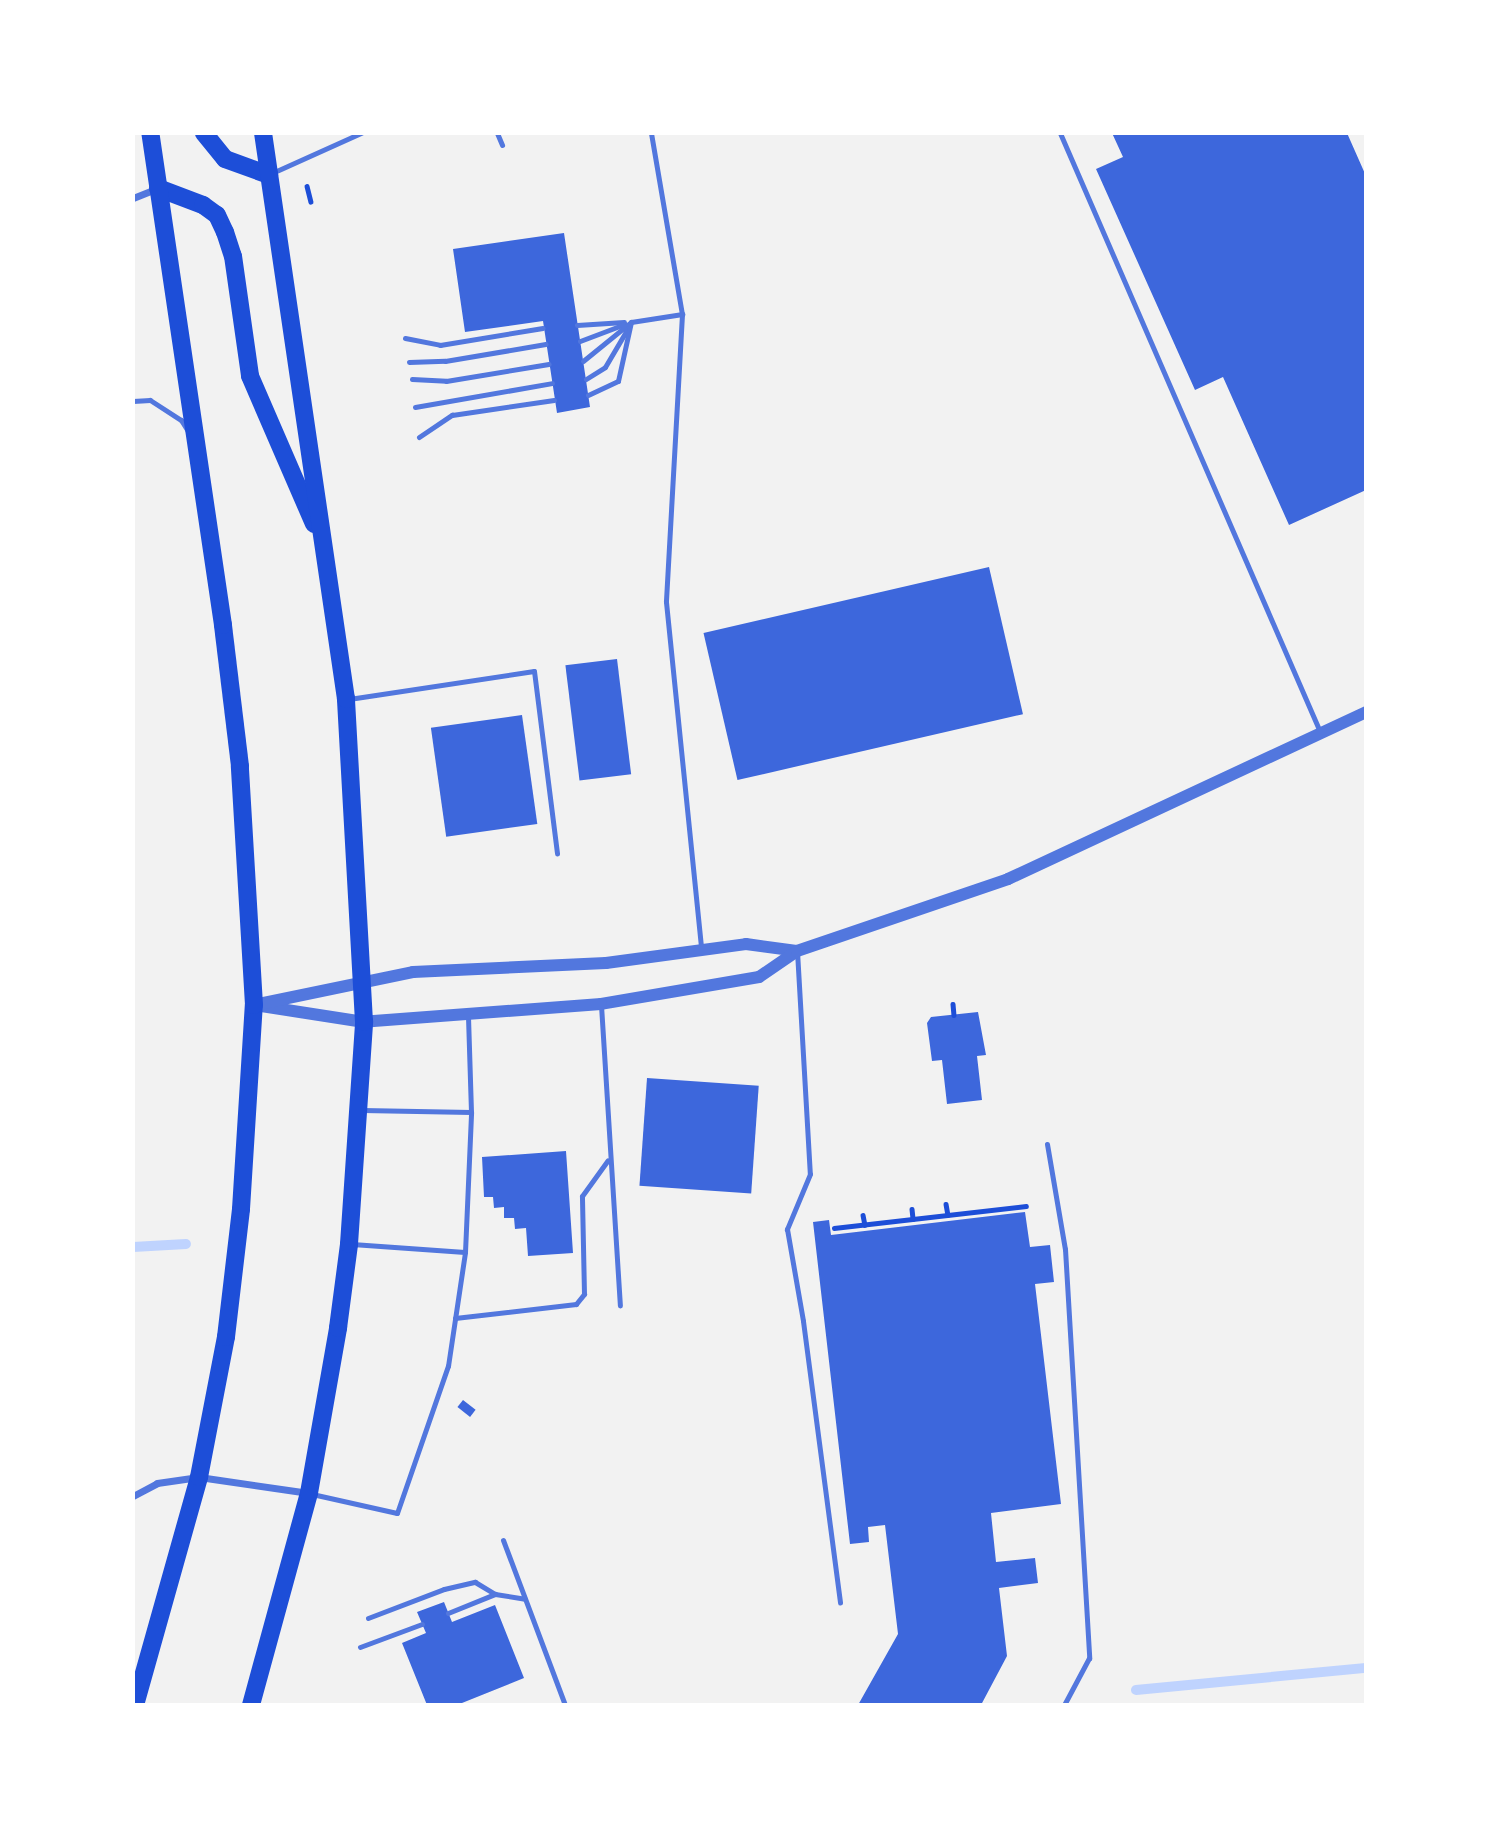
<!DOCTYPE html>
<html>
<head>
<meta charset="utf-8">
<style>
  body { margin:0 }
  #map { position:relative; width:1499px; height:1838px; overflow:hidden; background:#f2f2f2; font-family:Manrope,sans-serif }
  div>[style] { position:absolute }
  .stream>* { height:10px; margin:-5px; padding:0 5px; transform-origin:5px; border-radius:5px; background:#bfd3fe }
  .building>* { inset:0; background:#3d67dc; transform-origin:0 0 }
  .path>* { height:4.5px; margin:-2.25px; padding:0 2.25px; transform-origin:2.25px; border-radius:2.25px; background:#1d4ed8 }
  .service>* { height:5px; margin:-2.5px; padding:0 2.5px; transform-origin:2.5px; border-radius:2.5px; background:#5277de }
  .minor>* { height:7px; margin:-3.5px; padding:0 3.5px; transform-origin:3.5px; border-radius:3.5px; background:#5277de }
  .tertiary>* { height:12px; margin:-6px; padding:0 6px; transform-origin:6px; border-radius:6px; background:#5277de }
  .primary>* { height:18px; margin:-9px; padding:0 9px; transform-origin:9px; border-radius:9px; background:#1d4ed8 }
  span { translate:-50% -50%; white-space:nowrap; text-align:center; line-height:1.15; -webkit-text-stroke:6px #fff; paint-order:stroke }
  .frame { position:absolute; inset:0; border:135px solid #fff; pointer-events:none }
</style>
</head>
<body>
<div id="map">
  <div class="stream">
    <i style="left:133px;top:1247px;width:53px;rotate:-3.2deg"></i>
    <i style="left:1136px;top:1690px;width:231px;rotate:-5.5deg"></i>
  </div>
  <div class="building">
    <i style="clip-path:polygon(1112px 133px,1347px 133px,1366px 176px,1366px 490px,1289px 525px,1223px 377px,1195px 390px,1096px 169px,1123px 157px)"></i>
    <i style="clip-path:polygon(564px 233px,590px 407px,557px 413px,543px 321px,465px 332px,453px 249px)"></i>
    <i style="left:989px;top:567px;width:151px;height:293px;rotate:77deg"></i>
    <i style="left:617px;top:659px;width:116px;height:52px;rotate:83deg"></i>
    <i style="left:522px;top:715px;width:110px;height:92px;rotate:82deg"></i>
    <i style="clip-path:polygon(978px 1012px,986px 1055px,977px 1056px,982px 1100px,947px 1104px,942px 1060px,932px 1061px,927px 1023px,931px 1017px)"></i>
    <i style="left:647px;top:1078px;width:112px;height:108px;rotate:4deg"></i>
    <i style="clip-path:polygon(566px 1151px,573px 1253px,528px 1256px,526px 1228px,515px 1229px,514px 1218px,504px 1218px,504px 1207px,494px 1208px,493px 1197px,484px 1197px,482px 1157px)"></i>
    <i style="clip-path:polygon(1025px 1212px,1030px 1247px,1050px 1245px,1054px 1282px,1035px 1284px,1061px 1504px,991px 1513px,996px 1562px,1035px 1558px,1038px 1583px,999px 1588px,1007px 1656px,981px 1705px,858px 1705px,898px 1634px,885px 1525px,868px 1527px,869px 1542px,850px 1544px,813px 1222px,829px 1220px,831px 1235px)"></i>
    <i style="left:463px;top:1400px;width:16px;height:9px;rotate:38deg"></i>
    <i style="clip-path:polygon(444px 1602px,452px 1622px,495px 1605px,524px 1678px,457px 1705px,427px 1705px,402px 1643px,426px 1633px,417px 1612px)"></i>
  </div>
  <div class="path">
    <i style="left:307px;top:186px;width:16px;rotate:76deg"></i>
    <i style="left:953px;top:1004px;width:11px;rotate:85deg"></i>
    <i style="left:946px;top:1204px;width:11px;rotate:80deg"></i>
    <i style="left:912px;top:1209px;width:10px;rotate:84deg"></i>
    <i style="left:863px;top:1215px;width:10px;rotate:79deg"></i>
    <i style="left:834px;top:1228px;width:193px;rotate:-6.5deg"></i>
  </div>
  <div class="service">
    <i style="left:497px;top:133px;width:13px;rotate:67deg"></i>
    <i style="left:651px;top:133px;width:184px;rotate:80.3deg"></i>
    <i style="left:682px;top:314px;width:288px;rotate:93.2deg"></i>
    <i style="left:666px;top:602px;width:348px;rotate:84.2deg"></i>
    <i style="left:1060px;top:133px;width:655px;rotate:66.53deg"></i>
    <i style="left:272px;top:173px;width:98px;rotate:-24.2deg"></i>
    <i style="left:577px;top:325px;width:47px;rotate:-3.7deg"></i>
    <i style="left:405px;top:338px;width:36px;rotate:11deg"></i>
    <i style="left:440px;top:345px;width:104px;rotate:-9.4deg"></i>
    <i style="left:580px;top:341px;width:48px;rotate:-20.7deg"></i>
    <i style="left:583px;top:361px;width:62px;rotate:-39.1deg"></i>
    <i style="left:631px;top:322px;width:52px;rotate:-8.9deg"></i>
    <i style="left:409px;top:362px;width:36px;rotate:-2deg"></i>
    <i style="left:445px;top:361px;width:102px;rotate:-9.6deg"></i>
    <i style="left:412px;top:379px;width:34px;rotate:3deg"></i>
    <i style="left:446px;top:381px;width:104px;rotate:-9.4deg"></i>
    <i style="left:586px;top:379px;width:22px;rotate:-32deg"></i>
    <i style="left:605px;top:367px;width:45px;rotate:-59.5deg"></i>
    <i style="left:588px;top:395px;width:33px;rotate:-25deg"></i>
    <i style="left:618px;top:381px;width:60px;rotate:-77.6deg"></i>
    <i style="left:133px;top:401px;width:17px;rotate:-3deg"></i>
    <i style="left:150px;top:400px;width:37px;rotate:33deg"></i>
    <i style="left:181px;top:420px;width:13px;rotate:58deg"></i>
    <i style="left:415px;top:407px;width:139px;rotate:-9.9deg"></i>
    <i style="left:419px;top:437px;width:40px;rotate:-34deg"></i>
    <i style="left:452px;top:415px;width:103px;rotate:-8.4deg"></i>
    <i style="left:349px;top:699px;width:187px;rotate:-8.6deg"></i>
    <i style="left:534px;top:671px;width:184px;rotate:82.8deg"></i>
    <i style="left:797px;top:951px;width:223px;rotate:86.7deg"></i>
    <i style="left:810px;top:1174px;width:60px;rotate:112.7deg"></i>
    <i style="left:787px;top:1229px;width:93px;rotate:80.1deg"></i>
    <i style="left:803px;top:1321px;width:284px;rotate:82.5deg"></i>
    <i style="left:601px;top:1005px;width:301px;rotate:86.4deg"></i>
    <i style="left:362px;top:1110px;width:109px;rotate:1.1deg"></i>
    <i style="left:1047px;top:1144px;width:107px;rotate:80.3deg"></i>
    <i style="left:1065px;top:1249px;width:410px;rotate:86.6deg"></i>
    <i style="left:1089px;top:1658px;width:53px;rotate:118deg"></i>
    <i style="left:352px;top:1244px;width:113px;rotate:4deg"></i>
    <i style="left:455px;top:1318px;width:122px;rotate:-6.6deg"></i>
    <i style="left:576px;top:1304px;width:13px;rotate:-51deg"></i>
    <i style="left:584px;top:1294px;width:98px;rotate:-91.2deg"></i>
    <i style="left:582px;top:1196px;width:44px;rotate:-54.2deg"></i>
    <i style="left:312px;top:1494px;width:87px;rotate:12.6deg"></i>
    <i style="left:397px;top:1513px;width:156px;rotate:-70.9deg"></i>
    <i style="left:448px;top:1366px;width:115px;rotate:-81.5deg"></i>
    <i style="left:465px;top:1252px;width:140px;rotate:-87.5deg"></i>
    <i style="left:471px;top:1112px;width:97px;rotate:-91.8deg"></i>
    <i style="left:503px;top:1540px;width:176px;rotate:69.4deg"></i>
    <i style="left:448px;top:1613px;width:51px;rotate:-22deg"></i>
    <i style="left:495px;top:1594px;width:30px;rotate:9deg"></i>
    <i style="left:368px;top:1618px;width:81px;rotate:-20.9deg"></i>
    <i style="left:444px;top:1589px;width:32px;rotate:-13deg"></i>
    <i style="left:475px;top:1582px;width:23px;rotate:31deg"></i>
    <i style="left:360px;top:1647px;width:66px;rotate:-20.4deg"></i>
  </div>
  <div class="minor">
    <i style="left:133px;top:198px;width:27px;rotate:-22deg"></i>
    <i style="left:133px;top:1496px;width:27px;rotate:-28deg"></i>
    <i style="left:157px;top:1483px;width:42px;rotate:-8.1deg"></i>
    <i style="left:199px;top:1477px;width:111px;rotate:8.3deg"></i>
  </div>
  <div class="tertiary">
    <i style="left:746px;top:944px;width:51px;rotate:7.8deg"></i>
    <i style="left:797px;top:951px;width:46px;rotate:145.6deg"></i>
    <i style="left:759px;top:977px;width:160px;rotate:170.3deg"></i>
    <i style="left:601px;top:1004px;width:238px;rotate:175.7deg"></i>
    <i style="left:364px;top:1022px;width:111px;rotate:-171.2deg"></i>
    <i style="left:254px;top:1005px;width:162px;rotate:-11.7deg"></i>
    <i style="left:413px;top:972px;width:193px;rotate:-2.7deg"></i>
    <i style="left:606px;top:963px;width:141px;rotate:-7.7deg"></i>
    <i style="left:797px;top:951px;width:223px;rotate:-18.8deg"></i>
    <i style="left:1008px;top:879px;width:395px;rotate:-25deg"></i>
  </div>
  <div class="primary">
    <i style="left:204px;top:133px;width:33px;rotate:51deg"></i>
    <i style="left:225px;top:159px;width:47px;rotate:20deg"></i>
    <i style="left:158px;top:188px;width:48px;rotate:20.7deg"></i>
    <i style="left:203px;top:205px;width:17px;rotate:36deg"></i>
    <i style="left:217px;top:215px;width:19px;rotate:65deg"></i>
    <i style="left:225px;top:232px;width:25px;rotate:72deg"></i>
    <i style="left:233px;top:256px;width:121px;rotate:81.9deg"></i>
    <i style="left:250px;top:376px;width:161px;rotate:66.6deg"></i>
    <i style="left:135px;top:1705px;width:237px;rotate:-74.3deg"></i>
    <i style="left:199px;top:1477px;width:143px;rotate:-79.1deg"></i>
    <i style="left:226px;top:1337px;width:129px;rotate:-83.3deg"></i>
    <i style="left:241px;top:1209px;width:204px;rotate:-86.4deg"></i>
    <i style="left:254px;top:1005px;width:239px;rotate:-93.4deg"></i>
    <i style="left:240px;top:766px;width:142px;rotate:-96.9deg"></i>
    <i style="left:223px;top:625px;width:497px;rotate:-98.4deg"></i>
    <i style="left:251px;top:1705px;width:220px;rotate:-74.7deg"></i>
    <i style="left:309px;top:1493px;width:168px;rotate:-80deg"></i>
    <i style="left:338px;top:1328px;width:85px;rotate:-82.5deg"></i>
    <i style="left:349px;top:1244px;width:223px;rotate:-86.1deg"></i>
    <i style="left:364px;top:1022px;width:324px;rotate:-93.2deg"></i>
    <i style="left:346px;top:699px;width:572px;rotate:-98.34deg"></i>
  </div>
  <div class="frame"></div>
</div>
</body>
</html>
